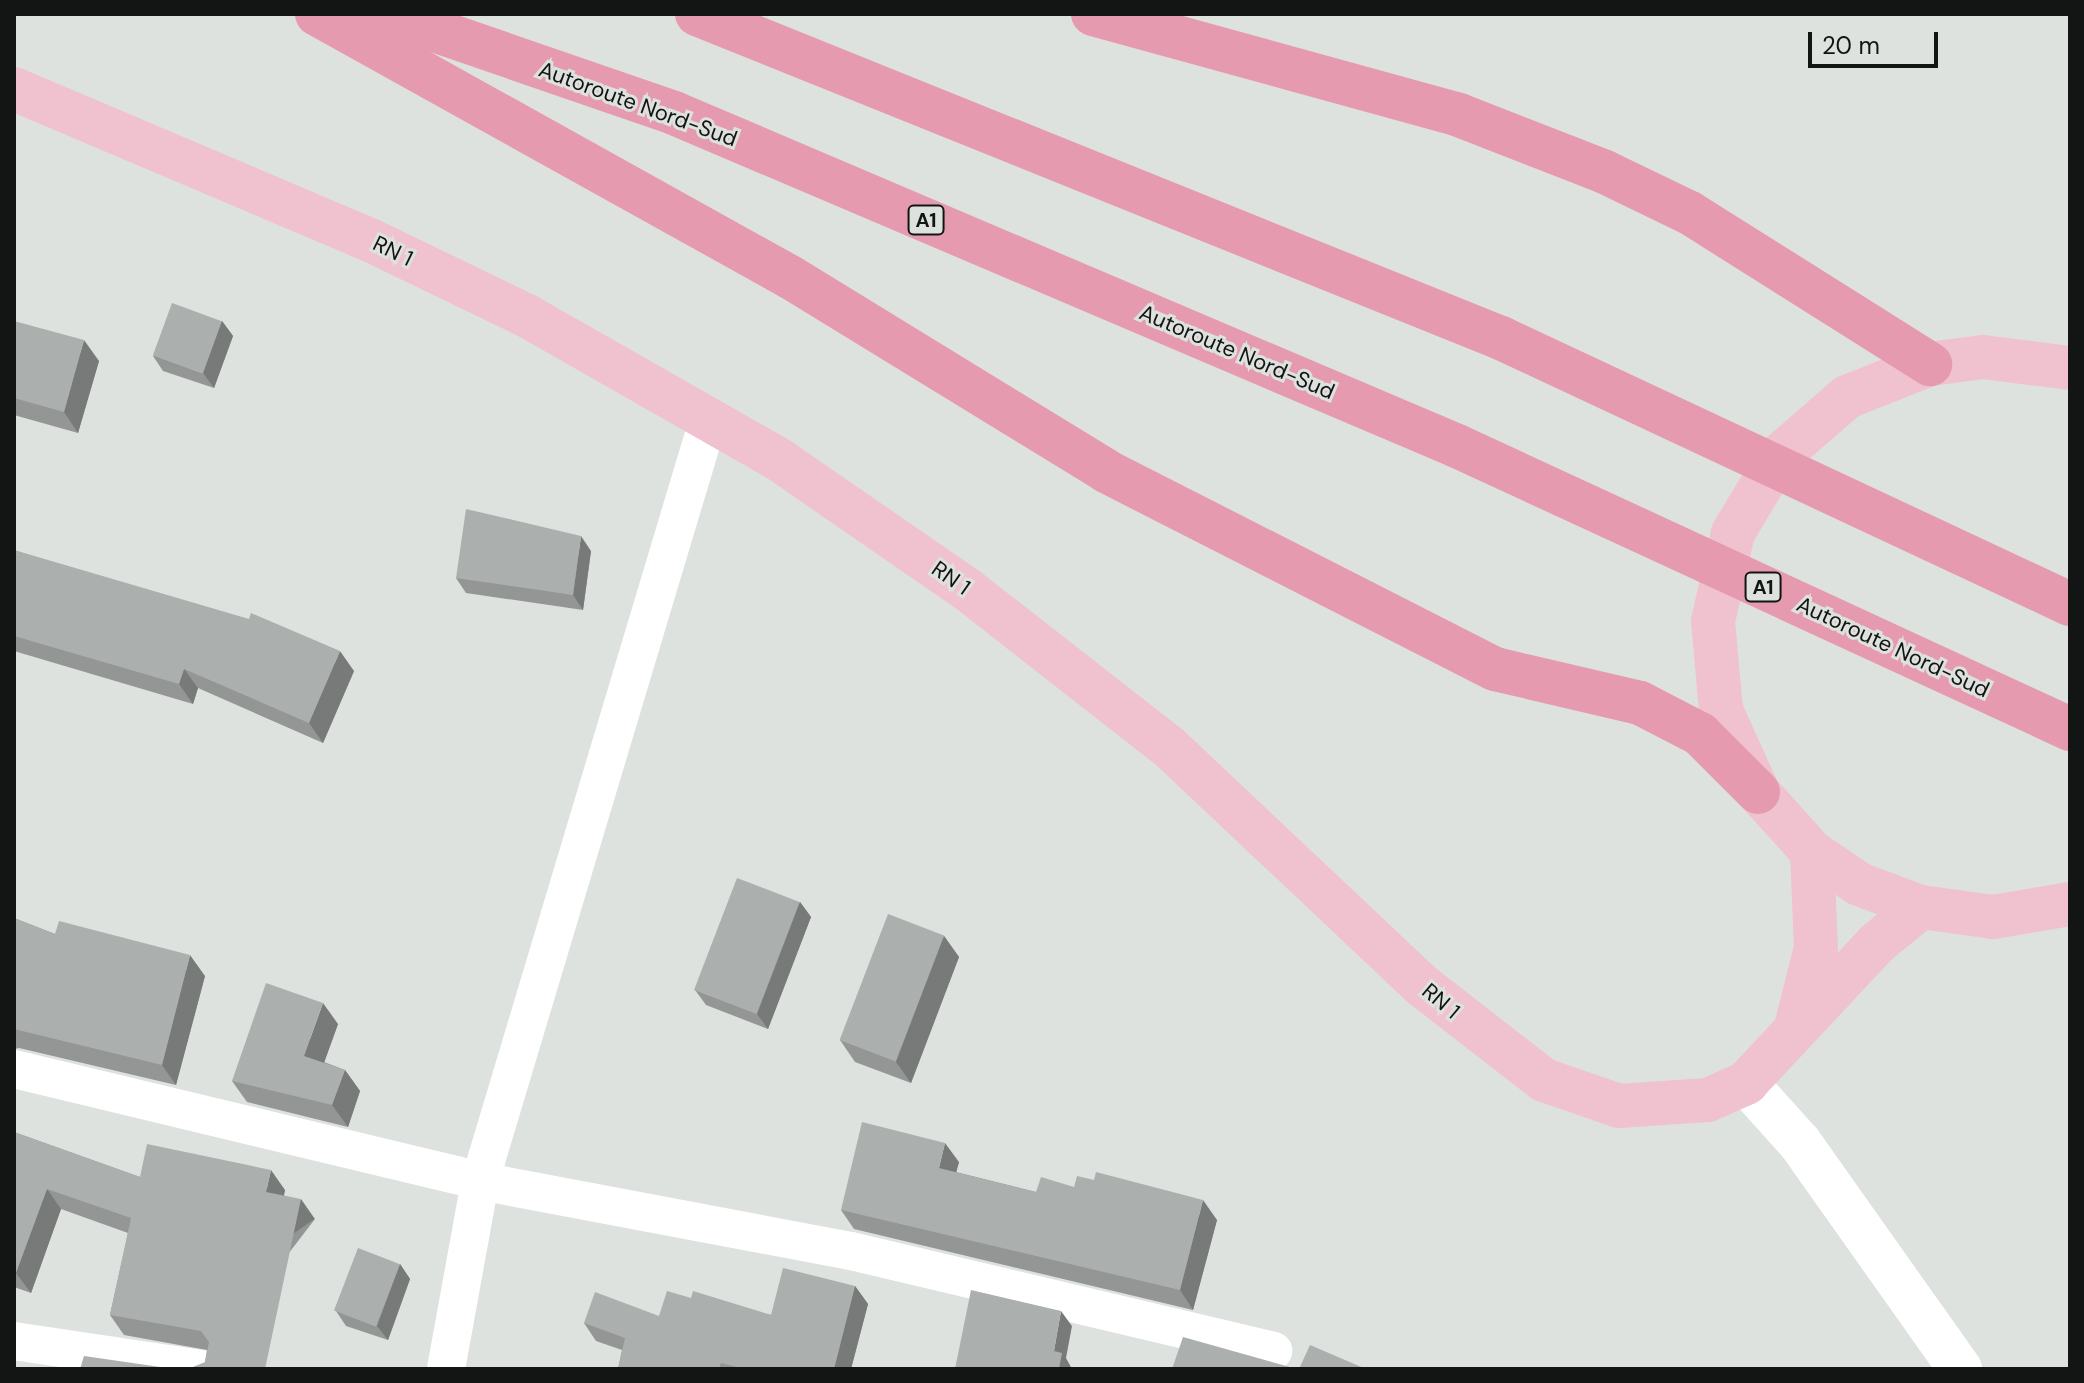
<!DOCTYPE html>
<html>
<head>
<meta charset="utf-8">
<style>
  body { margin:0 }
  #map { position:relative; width:2084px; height:1383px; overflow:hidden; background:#dde2df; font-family:"DM Sans",sans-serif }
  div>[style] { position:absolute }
  .street>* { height:38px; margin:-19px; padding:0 19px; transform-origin:19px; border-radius:19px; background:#fff }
  .secondary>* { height:44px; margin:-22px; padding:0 22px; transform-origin:22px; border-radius:22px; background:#fff }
  .primary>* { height:44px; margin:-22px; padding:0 22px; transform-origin:22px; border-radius:22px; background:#f0c2cf }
  .highway>* { height:44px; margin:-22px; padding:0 22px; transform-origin:22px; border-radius:22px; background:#e69aaf }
  .wall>* { inset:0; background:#939695 }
  .shaded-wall>* { inset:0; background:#787a79; transform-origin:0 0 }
  .building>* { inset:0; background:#abafad; transform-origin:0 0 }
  span { translate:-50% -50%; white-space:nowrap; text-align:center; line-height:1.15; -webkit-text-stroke:6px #dde2df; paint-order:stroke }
  .shield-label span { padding:2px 6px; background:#dde2df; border:2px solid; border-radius:6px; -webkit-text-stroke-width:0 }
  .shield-label { font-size:20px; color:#131414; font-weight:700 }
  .street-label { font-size:22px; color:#131414 }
  .frame { position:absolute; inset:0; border:16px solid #131414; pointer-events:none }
  .scale { position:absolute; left:1808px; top:32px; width:130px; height:36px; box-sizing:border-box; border:4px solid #131414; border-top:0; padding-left:10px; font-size:24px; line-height:28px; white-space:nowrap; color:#131414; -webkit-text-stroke:6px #dde2df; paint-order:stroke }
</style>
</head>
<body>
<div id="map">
  <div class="street">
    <i style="left:14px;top:1069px;width:479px;rotate:13.5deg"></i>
    <i style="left:480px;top:1181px;width:378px;rotate:10.7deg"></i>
    <i style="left:851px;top:1251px;width:434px;rotate:13.3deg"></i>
    <i style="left:14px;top:1341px;width:190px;rotate:8.5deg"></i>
    <i style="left:446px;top:1369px;width:191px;rotate:-79.7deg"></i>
    <i style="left:480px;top:1181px;width:793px;rotate:-73.3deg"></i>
  </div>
  <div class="secondary">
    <i style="left:1746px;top:1083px;width:81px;rotate:48deg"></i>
    <i style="left:1800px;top:1143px;width:277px;rotate:54.7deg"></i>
  </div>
  <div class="primary">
    <i style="left:14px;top:89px;width:387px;rotate:23deg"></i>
    <i style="left:370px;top:240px;width:177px;rotate:25.8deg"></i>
    <i style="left:529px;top:317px;width:290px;rotate:29.7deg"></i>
    <i style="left:781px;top:461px;width:227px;rotate:34.6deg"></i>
    <i style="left:968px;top:590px;width:254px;rotate:38deg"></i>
    <i style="left:1168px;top:746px;width:352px;rotate:43.3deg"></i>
    <i style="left:1424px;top:987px;width:152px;rotate:37.8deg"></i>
    <i style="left:1544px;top:1080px;width:79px;rotate:19.1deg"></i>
    <i style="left:1619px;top:1106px;width:89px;rotate:-3.9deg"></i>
    <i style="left:1708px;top:1100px;width:42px;rotate:-24.1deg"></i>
    <i style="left:1746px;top:1083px;width:192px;rotate:-46.9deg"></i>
    <i style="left:1877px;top:943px;width:57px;rotate:-39.3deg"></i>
    <i style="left:2070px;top:368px;width:88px;rotate:-172.8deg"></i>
    <i style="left:1983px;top:357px;width:53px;rotate:172.5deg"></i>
    <i style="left:1930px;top:364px;width:89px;rotate:158.3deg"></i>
    <i style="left:1847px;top:397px;width:90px;rotate:139.1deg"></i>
    <i style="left:1779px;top:456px;width:90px;rotate:120.9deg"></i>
    <i style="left:1733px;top:533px;width:90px;rotate:102.8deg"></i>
    <i style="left:1713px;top:621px;width:89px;rotate:84.9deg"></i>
    <i style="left:1721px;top:710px;width:90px;rotate:65.7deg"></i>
    <i style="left:1758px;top:792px;width:81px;rotate:48deg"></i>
    <i style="left:1812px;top:852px;width:57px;rotate:34.2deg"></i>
    <i style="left:1859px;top:884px;width:66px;rotate:20.4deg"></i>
    <i style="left:1921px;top:907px;width:73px;rotate:7.9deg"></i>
    <i style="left:1993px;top:917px;width:78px;rotate:-9.6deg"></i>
    <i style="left:1796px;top:1027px;width:81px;rotate:-75.8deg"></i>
    <i style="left:1816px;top:948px;width:96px;rotate:-92.4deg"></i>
  </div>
  <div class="highway">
    <i style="left:317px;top:14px;width:541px;rotate:29.08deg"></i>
    <i style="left:790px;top:277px;width:371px;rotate:31.5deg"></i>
    <i style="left:1106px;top:471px;width:436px;rotate:27deg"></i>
    <i style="left:1495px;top:669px;width:149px;rotate:13.2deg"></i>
    <i style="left:1640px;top:703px;width:68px;rotate:27.3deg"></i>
    <i style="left:1700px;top:734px;width:82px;rotate:45deg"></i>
    <i style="left:387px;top:14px;width:304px;rotate:19deg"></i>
    <i style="left:674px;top:113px;width:851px;rotate:23.04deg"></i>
    <i style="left:1457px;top:446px;width:675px;rotate:24.78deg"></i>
    <i style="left:697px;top:14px;width:867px;rotate:21.95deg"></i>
    <i style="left:1501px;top:338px;width:628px;rotate:25.06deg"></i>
    <i style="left:1093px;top:14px;width:380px;rotate:15.4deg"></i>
    <i style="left:1459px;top:115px;width:157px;rotate:21.3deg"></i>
    <i style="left:1605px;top:172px;width:94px;rotate:25.8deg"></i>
    <i style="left:1690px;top:213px;width:284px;rotate:32.2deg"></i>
  </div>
  <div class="wall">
    <i style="clip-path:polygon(14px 321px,99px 361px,78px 433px,14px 415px)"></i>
    <i style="clip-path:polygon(222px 321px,233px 336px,214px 388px,163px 371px,153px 356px)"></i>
    <i style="clip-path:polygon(14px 550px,354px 671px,323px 743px,198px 688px,193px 704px,14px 651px)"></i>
    <i style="clip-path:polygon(591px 551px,583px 610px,466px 593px,456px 578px)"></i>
    <i style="clip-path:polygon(800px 902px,811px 917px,768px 1029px,706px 1005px,695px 990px)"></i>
    <i style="clip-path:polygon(14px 918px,55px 934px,205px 976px,176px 1085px,19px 1048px,14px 1049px)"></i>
    <i style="clip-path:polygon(944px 936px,959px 957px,911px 1083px,855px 1062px,840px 1040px)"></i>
    <i style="clip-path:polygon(338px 1024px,324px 1062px,345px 1070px,360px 1091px,348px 1127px,247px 1102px,232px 1081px)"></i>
    <i style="clip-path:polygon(14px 1132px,140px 1177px,285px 1190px,284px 1195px,315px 1219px,205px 1362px,207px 1350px,124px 1335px,110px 1315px,128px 1233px,61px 1209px,31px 1293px,14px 1287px)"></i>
    <i style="clip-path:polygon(959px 1162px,956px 1172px,1036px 1192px,1074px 1187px,1217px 1220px,1193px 1310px,854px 1229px,841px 1210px)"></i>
    <i style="clip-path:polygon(400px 1264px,410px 1279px,388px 1340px,346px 1326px,336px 1311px)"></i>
    <i style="clip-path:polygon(855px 1286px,868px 1304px,851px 1369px,618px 1369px,622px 1350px,596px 1341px,584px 1323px,659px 1316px,691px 1298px,771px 1315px)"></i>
  </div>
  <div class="shaded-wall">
    <i style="clip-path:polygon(222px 321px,233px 336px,214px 388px,203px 373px)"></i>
    <i style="clip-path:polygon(84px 340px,99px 361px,78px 433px,64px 412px)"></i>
    <i style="clip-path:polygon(581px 536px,591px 551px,583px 610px,573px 595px)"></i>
    <i style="clip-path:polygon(340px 651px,354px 671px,323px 743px,309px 723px)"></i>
    <i style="clip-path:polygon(184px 669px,198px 688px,193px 704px,179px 684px)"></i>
    <i style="clip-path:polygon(800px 902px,811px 917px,768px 1029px,757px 1014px)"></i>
    <i style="clip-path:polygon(944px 936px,959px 957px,911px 1083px,896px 1062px)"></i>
    <i style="clip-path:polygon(190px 955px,205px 976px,176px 1085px,162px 1065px)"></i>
    <i style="clip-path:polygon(323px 1003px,338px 1024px,319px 1077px,304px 1056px)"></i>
    <i style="clip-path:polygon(345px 1070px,360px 1091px,348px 1127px,332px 1105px)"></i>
    <i style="clip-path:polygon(945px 1143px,959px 1162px,952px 1188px,939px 1168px)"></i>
    <i style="clip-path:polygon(271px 1170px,285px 1190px,280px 1212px,266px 1192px)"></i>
    <i style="clip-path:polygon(47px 1189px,61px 1209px,31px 1293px,16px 1273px)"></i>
    <i style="left:301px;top:1199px;width:24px;height:174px;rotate:55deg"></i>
    <i style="clip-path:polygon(1203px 1200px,1217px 1220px,1193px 1310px,1180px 1290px)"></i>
    <i style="clip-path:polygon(400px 1264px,410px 1279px,388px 1340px,377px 1326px)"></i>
    <i style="clip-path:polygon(855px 1286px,868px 1304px,851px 1369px,834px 1369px)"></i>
    <i style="clip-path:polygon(1061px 1311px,1072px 1326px,1066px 1358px,1072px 1369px,1059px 1369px,1054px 1351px)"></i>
  </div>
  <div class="building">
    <i style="left:172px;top:303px;width:53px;height:56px;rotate:20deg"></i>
    <i style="clip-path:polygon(14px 321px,84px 340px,64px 412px,14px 398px)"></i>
    <i style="clip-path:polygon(466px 509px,581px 536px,573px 595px,456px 578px)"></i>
    <i style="clip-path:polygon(14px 550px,249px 619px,251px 613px,340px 651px,309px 723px,184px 669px,179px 684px,14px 636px)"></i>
    <i style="left:737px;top:878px;width:67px;height:120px;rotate:21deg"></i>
    <i style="left:888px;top:914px;width:60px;height:135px;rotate:21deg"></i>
    <i style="clip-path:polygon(14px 918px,55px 934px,59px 921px,190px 955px,162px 1065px,14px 1029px)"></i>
    <i style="clip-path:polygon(266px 983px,323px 1003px,304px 1056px,345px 1070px,332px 1105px,232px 1081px)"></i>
    <i style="clip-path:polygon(862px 1122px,945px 1143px,939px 1168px,1036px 1192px,1041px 1177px,1074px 1187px,1077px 1176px,1094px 1180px,1096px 1172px,1203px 1200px,1180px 1290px,841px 1210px)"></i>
    <i style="clip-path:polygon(14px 1132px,140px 1177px,147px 1144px,271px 1170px,266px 1192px,301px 1199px,265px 1369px,188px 1369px,205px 1362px,209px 1342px,201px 1331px,110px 1315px,131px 1218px,47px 1189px,16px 1273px,14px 1272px)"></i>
    <i style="left:358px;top:1248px;width:45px;height:67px;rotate:21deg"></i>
    <i style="clip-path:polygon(783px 1268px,855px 1286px,834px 1369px,744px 1369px,721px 1363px,719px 1369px,618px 1369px,625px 1338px,584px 1323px,595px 1292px,659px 1316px,667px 1291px,691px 1298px,693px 1291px,771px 1315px)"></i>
    <i style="clip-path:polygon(971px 1290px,1061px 1311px,1054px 1351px,1062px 1353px,1059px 1369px,955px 1369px)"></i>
    <i style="clip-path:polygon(1183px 1337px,1297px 1369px,1172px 1369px)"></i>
    <i style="clip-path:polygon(1310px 1345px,1366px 1369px,1299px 1369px)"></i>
    <i style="clip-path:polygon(84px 1356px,174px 1369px,80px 1369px)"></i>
  </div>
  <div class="shield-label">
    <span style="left:926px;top:220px">A1</span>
    <span style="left:1763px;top:587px">A1</span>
  </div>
  <div class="street-label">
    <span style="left:638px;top:104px;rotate:20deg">Autoroute Nord-Sud</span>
    <span style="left:393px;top:251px;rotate:26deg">RN 1</span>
    <span style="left:1237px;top:352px;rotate:23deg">Autoroute Nord-Sud</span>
    <span style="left:951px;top:578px;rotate:35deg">RN 1</span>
    <span style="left:1893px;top:647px;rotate:25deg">Autoroute Nord-Sud</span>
    <span style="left:1441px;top:1001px;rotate:40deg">RN 1</span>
  </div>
  <div class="frame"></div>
  <div class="scale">20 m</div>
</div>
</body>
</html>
